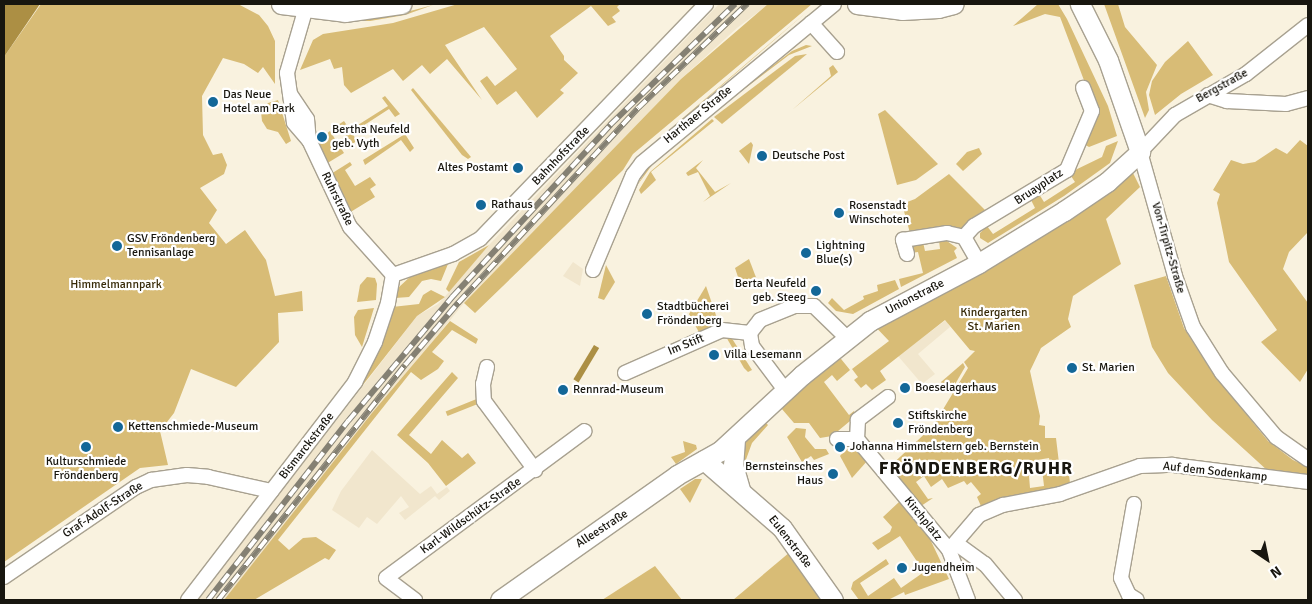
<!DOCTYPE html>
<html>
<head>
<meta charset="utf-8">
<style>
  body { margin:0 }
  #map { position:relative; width:1312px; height:604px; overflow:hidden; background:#f9f2df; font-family:Signika,sans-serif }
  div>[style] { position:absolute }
  .built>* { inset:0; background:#f1e6cd }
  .green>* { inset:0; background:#d8bc76; transform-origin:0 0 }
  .water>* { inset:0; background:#ac8f44; transform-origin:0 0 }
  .roads { filter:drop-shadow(1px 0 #a8a190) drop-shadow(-1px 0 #a8a190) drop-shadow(0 1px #a8a190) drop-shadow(0 -1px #a8a190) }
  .street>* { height:14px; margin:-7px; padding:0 7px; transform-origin:7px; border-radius:7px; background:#fff }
  .secondary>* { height:19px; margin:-9.5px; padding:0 9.5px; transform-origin:9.5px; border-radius:9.5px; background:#fff }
  .rail>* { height:5.5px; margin-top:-2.75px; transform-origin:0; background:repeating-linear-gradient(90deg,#fff 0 11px,#848073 0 22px); box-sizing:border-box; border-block:1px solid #848073 }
  .dots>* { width:14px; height:14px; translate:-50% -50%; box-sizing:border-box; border:2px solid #fff; border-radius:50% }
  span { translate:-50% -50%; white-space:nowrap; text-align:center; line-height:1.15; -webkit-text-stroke:4.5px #fff; paint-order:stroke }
  .street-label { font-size:12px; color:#18160f }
  .poi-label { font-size:12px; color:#18160f }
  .left { translate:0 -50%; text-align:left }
  .right { translate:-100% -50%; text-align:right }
  .park-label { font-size:12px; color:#382b09 }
  .district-label { font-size:18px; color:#18160f; font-weight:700; letter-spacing:1px }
  .frame { position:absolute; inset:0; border:5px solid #18160f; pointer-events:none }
  .north { position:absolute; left:1242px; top:534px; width:50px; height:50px; -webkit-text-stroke:4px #fff; paint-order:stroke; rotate:146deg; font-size:14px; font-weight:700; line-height:20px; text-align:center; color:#18160f }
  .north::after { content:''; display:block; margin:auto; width:18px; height:22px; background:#18160f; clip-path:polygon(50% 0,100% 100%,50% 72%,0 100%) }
</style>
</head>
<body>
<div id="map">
  <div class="built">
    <i style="clip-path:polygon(719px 4px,769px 4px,737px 28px,681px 79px,464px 303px,224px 600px,198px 600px,417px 316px,438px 304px,449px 292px,489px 245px)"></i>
    <i style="clip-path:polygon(573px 262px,583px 269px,580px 286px,563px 276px)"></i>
    <i style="clip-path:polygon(946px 320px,950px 327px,918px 354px,935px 374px,922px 384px,898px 356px)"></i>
    <i style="clip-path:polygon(372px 450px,420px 494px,431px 486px,437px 494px,447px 487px,450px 491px,439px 500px,435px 496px,405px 520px,399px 513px,409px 507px,401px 496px,377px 524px,367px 517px,359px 528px,332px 510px,341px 491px)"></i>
  </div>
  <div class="green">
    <i style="clip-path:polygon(41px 4px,238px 4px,259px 15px,268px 26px,275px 41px,275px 84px,263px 67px,258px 73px,244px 64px,223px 58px,202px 96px,203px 135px,213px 155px,222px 153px,227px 165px,224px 174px,200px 188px,217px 210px,209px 223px,226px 244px,245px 230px,266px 260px,275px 296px,302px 291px,303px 311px,278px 313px,279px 342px,236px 387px,191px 369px,174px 413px,160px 431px,168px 465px,140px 468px,4px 562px,4px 57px)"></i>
    <i style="clip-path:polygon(458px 4px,620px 4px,617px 7px,620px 11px,612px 17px,616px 22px,608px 26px,591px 6px,550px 36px,564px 56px,564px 60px,578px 73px,560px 90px,564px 93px,537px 118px,516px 91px,497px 105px,480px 81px,487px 76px,495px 86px,517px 69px,484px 27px,445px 45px,482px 100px,447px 59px,430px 74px,422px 65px,403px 81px,393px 69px,351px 93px,344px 85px,342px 67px,334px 69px,330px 59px,300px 70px,313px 40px,323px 34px,393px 23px)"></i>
    <i style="clip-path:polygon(768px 4px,812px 4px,633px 154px,623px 170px,475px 313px,464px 303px,681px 79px)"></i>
    <i style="clip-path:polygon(1038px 4px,1058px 4px,1067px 19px,1108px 106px,1117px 136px,1089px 147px,1082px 143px,1096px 112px,1060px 17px,1045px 14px,1013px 26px)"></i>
    <i style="clip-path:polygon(1104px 4px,1118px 4px,1125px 27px,1157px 65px,1146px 92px,1149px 110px,1145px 118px)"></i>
    <i style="clip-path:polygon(433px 5px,405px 15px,370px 21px,341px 21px,391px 16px)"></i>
    <i style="clip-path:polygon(809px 10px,639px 157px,597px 240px,634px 160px)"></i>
    <i style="clip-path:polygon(1188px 41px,1213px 75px,1181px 94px,1155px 115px,1149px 95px,1152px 81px,1165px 62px)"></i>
    <i style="clip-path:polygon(806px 45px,812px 46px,789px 55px,706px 118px,655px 161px,636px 187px,650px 164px,702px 119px,792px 51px)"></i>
    <i style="clip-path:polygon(807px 54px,722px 124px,714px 117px,795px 56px)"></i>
    <i style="clip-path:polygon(833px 65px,838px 72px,792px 110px,831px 76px,829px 68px)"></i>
    <i style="clip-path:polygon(413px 88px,471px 157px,468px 159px,462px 155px,411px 90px)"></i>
    <i style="clip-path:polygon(385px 96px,400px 114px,395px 117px,389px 109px,352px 133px,357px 141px,352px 144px,338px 125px,344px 121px,350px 130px,388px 106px,382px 98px)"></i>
    <i style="clip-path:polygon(278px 100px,291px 141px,286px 144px,278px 132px,267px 129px,262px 121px,261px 112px,268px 103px)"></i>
    <i style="clip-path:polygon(885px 110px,938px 164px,916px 180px,897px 185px,878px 114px)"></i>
    <i style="clip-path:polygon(712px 119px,714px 121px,651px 172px,656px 180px,641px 194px,639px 190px,650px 172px)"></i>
    <i style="clip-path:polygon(330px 131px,344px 153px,321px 167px,311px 145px)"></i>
    <i style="clip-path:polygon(405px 134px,414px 148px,410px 152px,401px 140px,365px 165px,363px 160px)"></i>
    <i style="clip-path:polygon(1300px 140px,1308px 146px,1308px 232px,1289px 252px,1283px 269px,1308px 303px,1308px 369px,1300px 382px,1261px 342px,1277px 330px,1229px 262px,1217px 203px,1220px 194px,1213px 190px,1231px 160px,1243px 164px,1255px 162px,1276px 148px,1287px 154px)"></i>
    <i style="clip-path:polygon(1118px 141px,1110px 163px,1064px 196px,988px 243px,980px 238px,980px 233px,987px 226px,993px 234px,1035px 208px,1031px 200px,1039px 194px,1044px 202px,1075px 182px,1069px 173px,1102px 157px,1106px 146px)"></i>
    <i style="clip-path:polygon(751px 142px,753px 145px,749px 164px,739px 151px)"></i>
    <i style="clip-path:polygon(979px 148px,982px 154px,963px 171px,956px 164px,967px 152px)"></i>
    <i style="clip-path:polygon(703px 160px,696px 168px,715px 192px,731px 183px,703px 202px,710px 196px,698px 172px,688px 176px,686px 173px)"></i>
    <i style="clip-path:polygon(350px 162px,352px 165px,345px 170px,355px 186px,370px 177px,376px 185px,370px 189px,375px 197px,344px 216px,326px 177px)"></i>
    <i style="clip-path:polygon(1128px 163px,1140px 187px,1106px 219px,1121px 264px,1073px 296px,1068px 319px,1071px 327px,1041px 348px,1030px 371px,1040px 416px,1039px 425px,1045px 426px,1045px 438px,1056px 438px,1059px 463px,1050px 464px,1049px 458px,1037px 460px,1034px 475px,1029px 476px,1030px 488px,1044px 486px,1042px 469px,1051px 468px,1062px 467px,1063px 476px,1069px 475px,1070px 483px,1080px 481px,984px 513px,977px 497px,981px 494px,971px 482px,967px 485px,964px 481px,948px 488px,942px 479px,931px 487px,924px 476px,916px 482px,928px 499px,933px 498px,918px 508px,885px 471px,933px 426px,968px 368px,964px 362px,975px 351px,970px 350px,945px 320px,880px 371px,886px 380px,872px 390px,866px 384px,861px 388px,854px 380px,858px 377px,852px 369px,889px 341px,870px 321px)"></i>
    <i style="clip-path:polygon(949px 174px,987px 212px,960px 230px,953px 227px,910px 233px,902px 204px,915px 199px)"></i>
    <i style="clip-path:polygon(944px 239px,957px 248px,954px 251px,957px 258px,901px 287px,899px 279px,923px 273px,918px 252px,911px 253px,912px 245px,923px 242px,925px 251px,940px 249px,939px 240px)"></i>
    <i style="clip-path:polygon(489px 245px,449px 292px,446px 289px,459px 262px)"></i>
    <i style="clip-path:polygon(749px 259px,757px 280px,742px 289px,735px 268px)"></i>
    <i style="clip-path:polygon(448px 264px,441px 281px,431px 279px,422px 281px,409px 297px,395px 298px,398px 288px,412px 275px)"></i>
    <i style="clip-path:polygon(606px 265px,615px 282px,604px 300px,598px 298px)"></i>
    <i style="clip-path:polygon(1166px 276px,1184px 328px,1212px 372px,1268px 441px,1293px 460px,1308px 467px,1308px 477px,1268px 471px,1212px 420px,1168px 373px,1152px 347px,1134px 285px)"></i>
    <i style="clip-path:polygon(367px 277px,375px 278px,377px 284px,376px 300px,357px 302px,360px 285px)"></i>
    <i style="clip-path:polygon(895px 280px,899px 289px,853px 314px,836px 311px,828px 303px,832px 298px,844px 310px,864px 299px,863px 296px,878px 291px,877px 285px)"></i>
    <i style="clip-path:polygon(706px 286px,720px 327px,701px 336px,689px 314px)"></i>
    <i style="clip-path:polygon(431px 290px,445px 297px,417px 316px,355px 395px,377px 355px,392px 307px,419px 304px,423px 295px)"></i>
    <i style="clip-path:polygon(374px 308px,362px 347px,355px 335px,354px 317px,358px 310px)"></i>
    <i style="clip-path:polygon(450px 321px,478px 339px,476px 344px,452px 330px,432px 352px,444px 361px,438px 369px,421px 380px,411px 372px,278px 540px,289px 550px,303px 538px,316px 537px,336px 550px,329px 560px,325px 558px,254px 600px,224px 600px,372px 413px)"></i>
    <i style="clip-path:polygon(725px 335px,731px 337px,752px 370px,748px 372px,744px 368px)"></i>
    <i style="clip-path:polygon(833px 349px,850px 370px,837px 381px,832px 375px,824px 382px,849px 415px,854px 411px,856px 416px,832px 436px,820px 438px,809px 423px,794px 423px,775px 401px)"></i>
    <i style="clip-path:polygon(963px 363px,965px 367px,950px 393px,941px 382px)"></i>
    <i style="clip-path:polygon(452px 372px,458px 378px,409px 435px,431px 454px,442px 440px,462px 458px,468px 453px,476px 463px,446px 486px,428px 463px,397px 435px)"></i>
    <i style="left:479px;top:398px;width:5px;height:36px;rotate:68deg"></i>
    <i style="clip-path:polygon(759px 416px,768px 425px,752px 443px,744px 465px,734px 470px,733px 457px)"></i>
    <i style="clip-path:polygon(796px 428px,806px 429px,805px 437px,815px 449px,826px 449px,829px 454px,814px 460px,811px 456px,802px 462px,787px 437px)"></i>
    <i style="clip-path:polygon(683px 441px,696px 445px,697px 449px,676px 464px,671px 457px,685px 452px)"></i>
    <i style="clip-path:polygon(856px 447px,868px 460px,852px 478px,840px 456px,845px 450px)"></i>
    <i style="clip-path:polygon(695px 479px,702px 479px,690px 503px,680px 489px)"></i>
    <i style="clip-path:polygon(899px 502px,930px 539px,949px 579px,905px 595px,904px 592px,888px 600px,859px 600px,851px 589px,853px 582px,886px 559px,889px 564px,860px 583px,868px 596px,894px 578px,901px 588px,924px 572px,900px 536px,878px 550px,872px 543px,890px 532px,892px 527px,883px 517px)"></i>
    <i style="clip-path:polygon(796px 547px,833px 600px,733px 600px)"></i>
    <i style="clip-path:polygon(655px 566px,682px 600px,602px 600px)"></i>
  </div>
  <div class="water">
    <i style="clip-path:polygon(4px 4px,40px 4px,4px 57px)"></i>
    <i style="left:594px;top:345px;width:6px;height:40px;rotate:31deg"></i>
  </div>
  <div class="roads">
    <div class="street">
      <i style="left:307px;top:4px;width:72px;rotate:106.2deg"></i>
      <i style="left:287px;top:73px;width:50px;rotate:82deg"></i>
      <i style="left:294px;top:123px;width:23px;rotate:49deg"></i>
      <i style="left:309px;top:140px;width:96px;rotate:64.8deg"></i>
      <i style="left:350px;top:227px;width:64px;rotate:48.1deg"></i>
      <i style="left:811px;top:23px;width:39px;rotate:48deg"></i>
      <i style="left:1308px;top:25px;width:79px;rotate:141.7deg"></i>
      <i style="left:1246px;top:74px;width:82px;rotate:150deg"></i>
      <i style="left:1175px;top:115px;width:51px;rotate:133.4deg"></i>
      <i style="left:1140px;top:152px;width:129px;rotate:74.2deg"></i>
      <i style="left:1175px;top:276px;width:54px;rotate:70.6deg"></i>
      <i style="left:1193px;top:327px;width:54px;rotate:57.8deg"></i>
      <i style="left:1222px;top:373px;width:84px;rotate:49.8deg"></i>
      <i style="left:1276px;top:437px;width:39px;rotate:35deg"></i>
      <i style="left:290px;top:94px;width:30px;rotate:56deg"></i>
      <i style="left:307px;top:119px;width:21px;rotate:85deg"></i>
      <i style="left:1208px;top:95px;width:20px;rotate:18deg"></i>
      <i style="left:1227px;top:101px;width:59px;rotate:2.9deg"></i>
      <i style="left:1286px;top:104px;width:23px;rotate:-15deg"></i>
      <i style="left:964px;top:237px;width:15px;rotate:-48deg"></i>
      <i style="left:974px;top:226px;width:109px;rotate:-31.1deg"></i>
      <i style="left:1067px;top:170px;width:64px;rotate:-67deg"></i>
      <i style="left:1092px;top:111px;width:25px;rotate:-111deg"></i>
      <i style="left:907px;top:254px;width:15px;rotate:-106deg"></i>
      <i style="left:903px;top:240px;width:45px;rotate:-9deg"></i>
      <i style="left:947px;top:233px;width:17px;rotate:13deg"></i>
      <i style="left:964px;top:237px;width:30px;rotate:60deg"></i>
      <i style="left:593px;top:270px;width:103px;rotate:-67.2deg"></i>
      <i style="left:633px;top:175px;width:15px;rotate:-53deg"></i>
      <i style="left:642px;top:163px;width:249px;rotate:-39.6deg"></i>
      <i style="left:393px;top:275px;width:64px;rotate:-19.3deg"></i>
      <i style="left:453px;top:254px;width:31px;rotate:-29deg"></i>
      <i style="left:480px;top:239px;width:326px;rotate:-46.1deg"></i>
      <i style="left:487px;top:367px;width:17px;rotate:103deg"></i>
      <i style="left:483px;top:384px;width:17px;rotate:87deg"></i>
      <i style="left:484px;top:401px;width:86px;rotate:53.5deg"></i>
      <i style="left:625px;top:373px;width:106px;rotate:-23.9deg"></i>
      <i style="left:722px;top:330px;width:28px;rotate:6deg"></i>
      <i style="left:785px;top:390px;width:55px;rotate:-126.9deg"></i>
      <i style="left:752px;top:346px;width:13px;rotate:-99deg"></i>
      <i style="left:750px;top:333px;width:16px;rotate:-52deg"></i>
      <i style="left:760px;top:320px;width:38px;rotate:-22deg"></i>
      <i style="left:795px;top:306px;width:19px"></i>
      <i style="left:814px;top:306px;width:46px;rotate:44.1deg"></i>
      <i style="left:888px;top:397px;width:38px;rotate:143deg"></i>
      <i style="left:858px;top:420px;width:19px;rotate:93deg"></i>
      <i style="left:857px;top:439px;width:144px;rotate:50.3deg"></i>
      <i style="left:837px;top:439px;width:20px"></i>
      <i style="left:1134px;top:504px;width:75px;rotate:100deg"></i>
      <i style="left:1121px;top:578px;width:19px;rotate:65deg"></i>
      <i style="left:1129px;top:595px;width:9px;rotate:32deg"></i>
      <i style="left:957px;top:544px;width:34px;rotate:36deg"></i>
      <i style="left:985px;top:564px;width:47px;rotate:50.2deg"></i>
      <i style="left:4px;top:577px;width:160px;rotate:-34.3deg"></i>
      <i style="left:136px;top:487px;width:17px;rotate:-25deg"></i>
      <i style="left:151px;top:480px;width:36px;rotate:-8deg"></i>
      <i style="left:187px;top:475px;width:21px;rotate:5deg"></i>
      <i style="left:208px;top:477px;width:65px;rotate:12.5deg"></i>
      <i style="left:188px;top:600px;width:275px;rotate:-52.5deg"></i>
      <i style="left:355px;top:382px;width:45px;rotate:-63.4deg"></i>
      <i style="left:375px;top:342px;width:41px;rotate:-71.6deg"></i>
      <i style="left:388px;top:303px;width:28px;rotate:-80deg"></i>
      <i style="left:415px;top:600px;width:36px;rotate:-143deg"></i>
      <i style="left:386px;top:578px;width:247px;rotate:-36.5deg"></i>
      <i style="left:968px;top:600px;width:53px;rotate:-110.8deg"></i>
      <i style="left:949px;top:550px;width:46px;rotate:-49.4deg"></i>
      <i style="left:979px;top:515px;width:26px;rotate:-23deg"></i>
      <i style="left:1003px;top:505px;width:58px;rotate:-10.9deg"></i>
      <i style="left:1060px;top:494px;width:85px;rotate:-19.3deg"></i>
      <i style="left:1140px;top:466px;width:33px;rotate:-2deg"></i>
      <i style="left:1173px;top:465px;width:136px;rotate:7.2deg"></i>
    </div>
    <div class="secondary">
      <i style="left:281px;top:4px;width:64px;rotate:7.1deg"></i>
      <i style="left:345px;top:12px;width:57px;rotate:-8.1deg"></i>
      <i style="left:857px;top:4px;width:45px;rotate:7.6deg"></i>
      <i style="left:902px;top:10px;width:36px;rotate:-3deg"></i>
      <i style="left:938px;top:8px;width:16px;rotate:-14deg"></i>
      <i style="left:735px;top:439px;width:26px;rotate:94deg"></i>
      <i style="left:733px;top:465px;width:26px;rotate:74deg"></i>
      <i style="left:704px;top:460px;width:103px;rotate:41.1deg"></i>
      <i style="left:782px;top:528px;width:88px;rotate:54.7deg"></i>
      <i style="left:500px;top:600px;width:217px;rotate:-35.2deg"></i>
      <i style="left:677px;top:475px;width:49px;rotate:-29.2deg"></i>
      <i style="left:720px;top:451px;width:112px;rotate:-42.8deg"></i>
      <i style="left:802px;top:375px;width:87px;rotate:-38.5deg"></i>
      <i style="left:870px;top:321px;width:123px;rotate:-28deg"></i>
      <i style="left:979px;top:263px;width:100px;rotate:-31.5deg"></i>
      <i style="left:1064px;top:211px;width:52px;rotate:-34deg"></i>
      <i style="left:1107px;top:182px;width:45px;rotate:-42.3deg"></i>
      <i style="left:1140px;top:152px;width:97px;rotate:-109.2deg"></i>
      <i style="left:1108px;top:60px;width:63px;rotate:-116.6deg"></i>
    </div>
  </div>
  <div class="rail">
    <i style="left:208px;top:600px;width:227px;rotate:-52deg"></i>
    <i style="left:348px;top:421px;width:162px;rotate:-50deg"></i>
    <i style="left:452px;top:297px;width:234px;rotate:-47.4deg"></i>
    <i style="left:610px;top:125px;width:174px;rotate:-44.1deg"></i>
    <i style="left:218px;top:600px;width:300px;rotate:-51.5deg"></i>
    <i style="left:405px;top:365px;width:82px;rotate:-49.5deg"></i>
    <i style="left:458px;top:303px;width:265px;rotate:-47.3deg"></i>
    <i style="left:638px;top:108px;width:151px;rotate:-43.7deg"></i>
  </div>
  <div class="dots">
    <i style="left:213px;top:102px;background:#136798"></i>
    <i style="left:322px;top:137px;background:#136798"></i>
    <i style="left:762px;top:156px;background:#136798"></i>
    <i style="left:518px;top:168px;background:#136798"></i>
    <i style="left:481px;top:205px;background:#136798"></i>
    <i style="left:839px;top:213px;background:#136798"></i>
    <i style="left:117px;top:246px;background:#136798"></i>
    <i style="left:806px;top:253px;background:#136798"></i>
    <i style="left:816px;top:291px;background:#136798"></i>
    <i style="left:647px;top:314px;background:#136798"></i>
    <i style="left:714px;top:355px;background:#136798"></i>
    <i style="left:1072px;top:368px;background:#136798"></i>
    <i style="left:905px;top:388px;background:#136798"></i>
    <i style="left:563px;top:390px;background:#136798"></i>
    <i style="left:898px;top:423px;background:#136798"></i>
    <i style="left:118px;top:427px;background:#136798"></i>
    <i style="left:86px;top:447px;background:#136798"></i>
    <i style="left:840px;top:447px;background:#136798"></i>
    <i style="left:833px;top:474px;background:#136798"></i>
    <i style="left:902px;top:568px;background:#136798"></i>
  </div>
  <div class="street-label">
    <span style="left:1222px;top:86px;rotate:-29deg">Bergstraße</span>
    <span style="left:698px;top:115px;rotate:-39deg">Harthaer Straße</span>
    <span style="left:561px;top:156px;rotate:-46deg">Bahnhofstraße</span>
    <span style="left:1039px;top:187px;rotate:-33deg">Bruayplatz</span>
    <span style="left:337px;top:199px;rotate:64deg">Ruhrstraße</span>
    <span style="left:1168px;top:248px;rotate:74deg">Von-Tirpitz-Straße</span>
    <span style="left:915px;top:297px;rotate:-27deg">Unionstraße</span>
    <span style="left:686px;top:345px;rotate:-22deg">Im Stift</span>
    <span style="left:307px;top:446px;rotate:-52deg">Bismarckstraße</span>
    <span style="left:1215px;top:472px;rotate:6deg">Auf dem Sodenkamp</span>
    <span style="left:103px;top:510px;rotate:-33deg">Graf-Adolf-Straße</span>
    <span style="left:471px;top:516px;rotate:-36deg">Karl-Wildschütz-Straße</span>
    <span style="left:923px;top:519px;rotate:51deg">Kirchplatz</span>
    <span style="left:602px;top:529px;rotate:-33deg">Alleestraße</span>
    <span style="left:790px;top:542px;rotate:52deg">Eulenstraße</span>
  </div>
  <div class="poi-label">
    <span class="left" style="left:223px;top:102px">Das Neue<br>Hotel am Park</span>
    <span class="left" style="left:332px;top:137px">Bertha Neufeld<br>geb. Vyth</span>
    <span class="left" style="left:772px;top:156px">Deutsche Post</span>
    <span class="right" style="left:508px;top:168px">Altes Postamt</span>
    <span class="left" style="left:491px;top:205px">Rathaus</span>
    <span class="left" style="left:849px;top:213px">Rosenstadt<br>Winschoten</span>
    <span class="left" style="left:127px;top:246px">GSV Fröndenberg<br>Tennisanlage</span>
    <span class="left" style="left:816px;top:253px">Lightning<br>Blue(s)</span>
    <span class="right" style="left:806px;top:291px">Berta Neufeld<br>geb. Steeg</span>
    <span class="left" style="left:657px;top:314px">Stadtbücherei<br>Fröndenberg</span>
    <span class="left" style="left:724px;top:355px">Villa Lesemann</span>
    <span class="left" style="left:1082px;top:368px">St. Marien</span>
    <span class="left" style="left:915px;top:388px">Boeselagerhaus</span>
    <span class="left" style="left:573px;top:390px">Rennrad-Museum</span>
    <span class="left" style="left:908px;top:423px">Stiftskirche<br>Fröndenberg</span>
    <span class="left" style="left:128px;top:427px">Kettenschmiede-Museum</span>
    <span class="left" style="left:850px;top:447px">Johanna Himmelstern geb. Bernstein</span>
    <span style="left:86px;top:469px">Kulturschmiede<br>Fröndenberg</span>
    <span class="right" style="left:823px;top:474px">Bernsteinsches<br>Haus</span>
    <span class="left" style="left:912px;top:568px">Jugendheim</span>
  </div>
  <div class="park-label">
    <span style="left:116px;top:285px">Himmelmannpark</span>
    <span style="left:994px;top:320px">Kindergarten<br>St. Marien</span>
  </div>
  <div class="district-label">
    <span style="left:976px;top:468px">FRÖNDENBERG/RUHR</span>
  </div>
  <div class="frame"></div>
  <div class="north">N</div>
</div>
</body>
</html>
